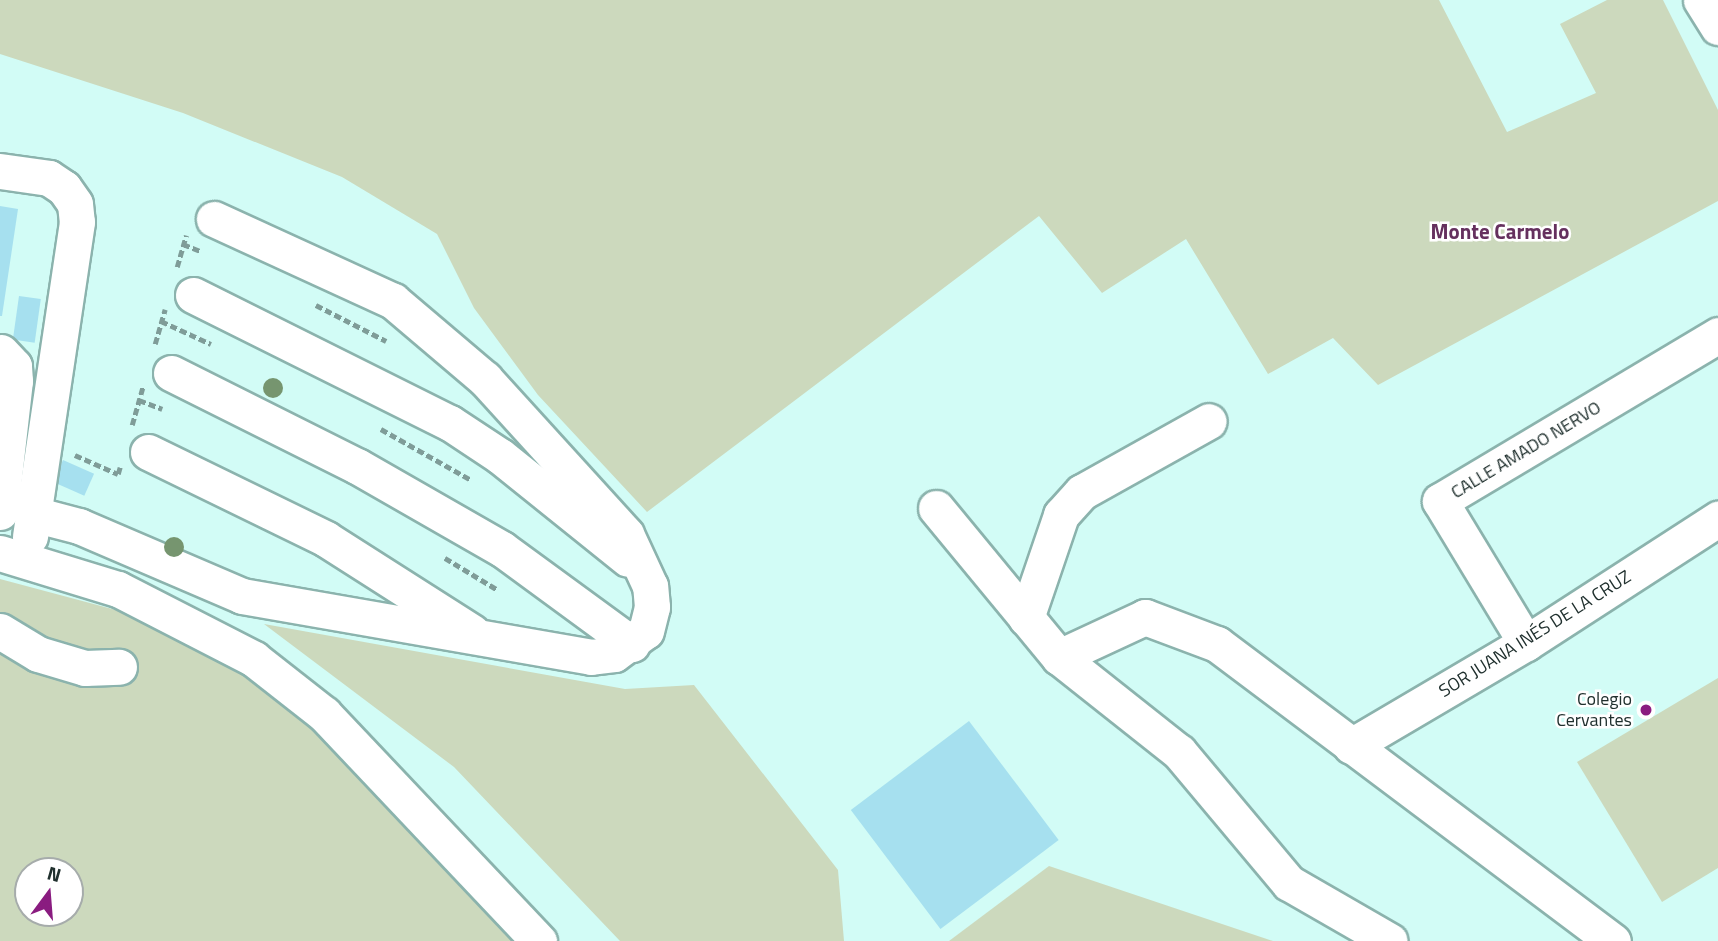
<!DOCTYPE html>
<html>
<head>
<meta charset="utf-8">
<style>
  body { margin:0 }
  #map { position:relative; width:1718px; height:941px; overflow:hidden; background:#d2fcf6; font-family:"Titillium Web",sans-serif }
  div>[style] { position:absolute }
  .green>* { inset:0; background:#ccd9bd }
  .building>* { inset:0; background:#a6e0ef; transform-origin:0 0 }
  .path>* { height:4.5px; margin-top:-2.25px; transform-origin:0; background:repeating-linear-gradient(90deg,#7f9c98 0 7px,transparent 0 10.5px) }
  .roads { filter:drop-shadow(2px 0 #8bb3ad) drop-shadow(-2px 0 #8bb3ad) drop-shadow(0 2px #8bb3ad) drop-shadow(0 -2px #8bb3ad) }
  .minor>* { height:35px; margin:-17.5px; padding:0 17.5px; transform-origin:17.5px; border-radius:17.5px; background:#fff }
  .trees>* { width:20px; height:20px; margin:-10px; border-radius:50%; background:#76956f }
  .dots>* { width:19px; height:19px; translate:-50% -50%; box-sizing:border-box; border:4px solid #fff; border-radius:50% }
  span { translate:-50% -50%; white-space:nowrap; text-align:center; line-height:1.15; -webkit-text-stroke:5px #fff; paint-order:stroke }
  .street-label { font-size:18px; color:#20302e }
  .poi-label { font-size:18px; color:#20302e }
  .right { translate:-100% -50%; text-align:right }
  .quarter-label { font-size:21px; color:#65305e; font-weight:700 }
  .north { position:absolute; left:14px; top:857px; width:70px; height:70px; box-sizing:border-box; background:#fff; border:2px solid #a6acab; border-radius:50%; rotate:16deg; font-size:19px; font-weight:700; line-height:28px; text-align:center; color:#20302e }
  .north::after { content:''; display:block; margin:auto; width:24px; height:32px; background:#8a1c80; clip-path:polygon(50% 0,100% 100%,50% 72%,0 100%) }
</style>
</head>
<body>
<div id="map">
  <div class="green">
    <i style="clip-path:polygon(0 0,1439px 0,1507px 132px,1596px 93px,1560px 24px,1607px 0,1663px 0,1718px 110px,1718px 201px,1378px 385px,1333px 338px,1268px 374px,1186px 239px,1102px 293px,1039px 216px,647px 512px,538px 395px,474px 308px,437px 234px,342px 177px,183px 113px,0 54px)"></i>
    <i style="clip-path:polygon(evenodd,0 579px,131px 614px,280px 694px,399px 809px,522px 941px,0 941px,0 579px,28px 871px,70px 871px,70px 913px,28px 913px,28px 871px)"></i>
    <i style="clip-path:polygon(264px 624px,625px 689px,694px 685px,838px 870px,844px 941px,620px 941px,454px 767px)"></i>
    <i style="clip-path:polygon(1718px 678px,1718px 868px,1662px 902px,1577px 762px)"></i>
    <i style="clip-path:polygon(1049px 866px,1273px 941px,949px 941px)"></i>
  </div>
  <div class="building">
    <i style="clip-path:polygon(0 206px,18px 209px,2px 316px,0 316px)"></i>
    <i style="left:19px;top:296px;width:22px;height:44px;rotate:8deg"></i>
    <i style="left:63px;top:460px;width:34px;height:24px;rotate:24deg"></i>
    <i style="left:969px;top:721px;width:149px;height:148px;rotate:53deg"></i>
  </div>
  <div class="path">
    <i style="left:183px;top:244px;width:18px;rotate:22deg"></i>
    <i style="left:177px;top:267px;width:33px;rotate:-74deg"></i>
    <i style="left:316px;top:305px;width:79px;rotate:27.2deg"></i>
    <i style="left:161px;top:321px;width:55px;rotate:24.7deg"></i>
    <i style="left:155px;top:344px;width:36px;rotate:-74deg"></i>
    <i style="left:139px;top:400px;width:25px;rotate:21deg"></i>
    <i style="left:132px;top:425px;width:41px;rotate:-74.2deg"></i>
    <i style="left:381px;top:429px;width:103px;rotate:29.5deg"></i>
    <i style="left:75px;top:455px;width:47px;rotate:23.8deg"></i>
    <i style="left:118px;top:474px;width:7px;rotate:-74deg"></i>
    <i style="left:445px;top:558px;width:62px;rotate:31.1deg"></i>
  </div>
  <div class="roads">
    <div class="minor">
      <i style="left:1701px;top:0;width:32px;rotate:58deg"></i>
      <i style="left:0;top:171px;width:49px;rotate:8.1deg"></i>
      <i style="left:49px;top:178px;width:18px;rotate:34deg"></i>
      <i style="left:64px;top:188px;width:19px;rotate:55deg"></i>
      <i style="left:75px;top:204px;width:18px;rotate:84deg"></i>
      <i style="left:77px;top:222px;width:318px;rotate:98.5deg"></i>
      <i style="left:193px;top:295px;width:287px;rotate:26.5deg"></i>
      <i style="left:450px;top:423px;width:60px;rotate:33.4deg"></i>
      <i style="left:500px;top:456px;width:164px;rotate:38.8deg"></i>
      <i style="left:171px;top:373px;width:208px;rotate:26.6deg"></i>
      <i style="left:357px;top:466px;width:167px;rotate:29.8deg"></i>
      <i style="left:502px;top:549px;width:161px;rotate:36.2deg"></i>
      <i style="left:148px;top:452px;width:198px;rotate:26deg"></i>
      <i style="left:326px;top:539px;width:173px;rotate:32.5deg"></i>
      <i style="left:936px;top:508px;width:193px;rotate:50.5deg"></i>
      <i style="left:1059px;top:657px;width:153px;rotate:38.4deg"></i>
      <i style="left:1179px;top:752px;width:171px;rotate:50deg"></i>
      <i style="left:1289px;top:883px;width:116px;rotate:29.9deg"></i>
      <i style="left:0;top:512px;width:132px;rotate:-83.5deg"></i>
      <i style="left:15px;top:381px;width:15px;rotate:-94deg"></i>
      <i style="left:14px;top:366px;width:19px;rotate:-133deg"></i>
      <i style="left:33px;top:514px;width:48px;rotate:14.6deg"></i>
      <i style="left:79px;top:526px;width:177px;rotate:23.2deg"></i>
      <i style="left:242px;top:596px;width:354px;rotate:9.9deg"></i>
      <i style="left:591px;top:657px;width:23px;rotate:-7deg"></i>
      <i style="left:614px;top:654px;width:39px;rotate:-36deg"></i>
      <i style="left:646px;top:631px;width:25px;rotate:-76deg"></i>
      <i style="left:652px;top:607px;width:21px;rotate:-95deg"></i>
      <i style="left:650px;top:586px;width:57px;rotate:-114.8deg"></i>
      <i style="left:626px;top:534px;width:210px;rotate:-132.3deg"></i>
      <i style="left:485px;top:379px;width:121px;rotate:-139.7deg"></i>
      <i style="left:393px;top:301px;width:197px;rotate:-155.4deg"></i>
      <i style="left:0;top:553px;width:123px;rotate:17deg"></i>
      <i style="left:118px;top:589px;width:153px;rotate:27.2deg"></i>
      <i style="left:254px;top:659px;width:89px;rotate:38.2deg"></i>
      <i style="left:324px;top:714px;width:313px;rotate:46.6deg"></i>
      <i style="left:1026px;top:618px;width:109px;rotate:-71.2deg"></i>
      <i style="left:1061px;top:515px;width:31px;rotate:-48deg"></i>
      <i style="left:1082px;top:492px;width:145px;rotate:-29.2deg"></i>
      <i style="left:0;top:631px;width:44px;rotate:31.2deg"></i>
      <i style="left:38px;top:654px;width:49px;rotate:16.6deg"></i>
      <i style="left:85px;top:668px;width:34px;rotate:-2deg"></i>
      <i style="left:1526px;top:643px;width:166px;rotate:-121.2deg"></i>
      <i style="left:1440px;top:501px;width:324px;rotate:-30.8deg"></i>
      <i style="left:1059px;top:657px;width:95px;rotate:-24.9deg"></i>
      <i style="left:1145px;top:617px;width:77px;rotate:20.6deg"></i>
      <i style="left:1217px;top:644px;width:495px;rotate:36.9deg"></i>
      <i style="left:1351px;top:746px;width:203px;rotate:-30.5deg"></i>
      <i style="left:1526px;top:643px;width:229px;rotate:-32.9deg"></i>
    </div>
  </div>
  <div class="trees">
    <i style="left:273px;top:388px"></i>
    <i style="left:174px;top:547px"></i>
  </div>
  <div class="dots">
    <i style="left:1646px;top:710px;background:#8a1c80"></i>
  </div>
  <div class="street-label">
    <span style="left:1526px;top:450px;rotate:-31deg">CALLE AMADO NERVO</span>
    <span style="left:1535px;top:634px;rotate:-32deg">SOR JUANA INÉS DE LA CRUZ</span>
  </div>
  <div class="poi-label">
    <span class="right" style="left:1632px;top:710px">Colegio<br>Cervantes</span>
  </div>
  <div class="quarter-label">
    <span style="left:1500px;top:231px">Monte Carmelo</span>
  </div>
  <div class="north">N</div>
</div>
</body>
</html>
